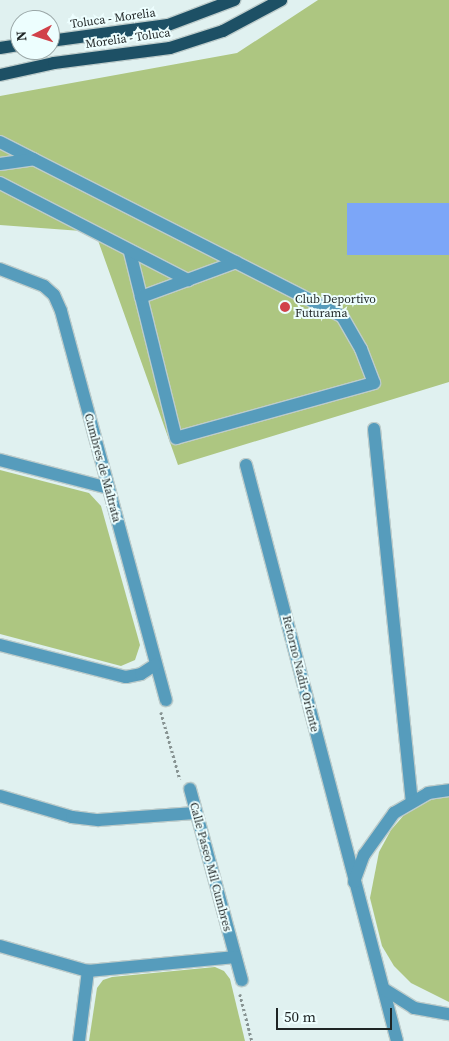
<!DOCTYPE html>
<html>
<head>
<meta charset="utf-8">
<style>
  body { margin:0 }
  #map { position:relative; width:449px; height:1041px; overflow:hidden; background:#e0f1f0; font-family:"Source Serif 4",serif }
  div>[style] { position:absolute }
  .green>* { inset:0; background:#adc681 }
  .water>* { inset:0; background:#7ca6f8; transform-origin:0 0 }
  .path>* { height:2.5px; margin-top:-1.25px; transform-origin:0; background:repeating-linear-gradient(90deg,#889493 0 2.5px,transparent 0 5px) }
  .roads { filter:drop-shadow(1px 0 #bdcccb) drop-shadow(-1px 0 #bdcccb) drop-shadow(0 1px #bdcccb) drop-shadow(0 -1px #bdcccb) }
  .minor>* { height:12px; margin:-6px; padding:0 6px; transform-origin:6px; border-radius:6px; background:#569cbc }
  .major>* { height:12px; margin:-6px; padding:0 6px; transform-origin:6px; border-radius:6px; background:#1d5065 }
  .dots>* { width:14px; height:14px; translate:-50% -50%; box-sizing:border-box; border:2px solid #edfefe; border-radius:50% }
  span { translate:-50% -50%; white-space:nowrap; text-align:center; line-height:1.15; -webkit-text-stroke:4px #edfefe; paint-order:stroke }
  .street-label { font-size:12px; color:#1e2424 }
  .poi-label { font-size:12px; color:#1e2424 }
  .left { translate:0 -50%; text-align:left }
  .north { position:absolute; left:10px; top:10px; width:50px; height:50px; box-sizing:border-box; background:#edfefe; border:1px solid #9aa7a7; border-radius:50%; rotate:265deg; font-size:14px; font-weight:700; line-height:20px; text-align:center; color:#1e2424 }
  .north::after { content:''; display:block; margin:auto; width:18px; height:22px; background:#d1424a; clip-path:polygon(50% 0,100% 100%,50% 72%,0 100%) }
  .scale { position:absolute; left:276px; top:1008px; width:116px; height:22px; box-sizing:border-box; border:2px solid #1e2424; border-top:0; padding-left:6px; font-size:15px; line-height:18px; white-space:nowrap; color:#1e2424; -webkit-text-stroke:4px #edfefe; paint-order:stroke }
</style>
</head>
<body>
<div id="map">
  <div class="green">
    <i style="clip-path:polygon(318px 0,449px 0,449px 382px,178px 465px,95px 232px,0 225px,0 96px,237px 53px)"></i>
    <i style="clip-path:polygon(0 470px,89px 493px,101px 506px,140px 645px,135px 660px,121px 666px,0 634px)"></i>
    <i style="clip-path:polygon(441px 797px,449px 797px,449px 1002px,411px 983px,394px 966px,382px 946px,370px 898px,379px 852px,391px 830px,404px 815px,421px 803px)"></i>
    <i style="clip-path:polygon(215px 967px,224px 971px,230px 979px,245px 1041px,89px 1041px,97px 988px,103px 980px,112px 977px)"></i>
  </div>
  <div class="water">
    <i style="left:449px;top:203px;width:52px;height:102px;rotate:90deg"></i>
  </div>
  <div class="path">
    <i style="left:161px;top:712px;width:70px;rotate:74.2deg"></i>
    <i style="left:240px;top:994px;width:49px;rotate:75.7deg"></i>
  </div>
  <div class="roads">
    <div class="minor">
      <i style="left:0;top:142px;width:384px;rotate:27deg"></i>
      <i style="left:342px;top:316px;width:38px;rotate:60deg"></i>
      <i style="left:361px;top:349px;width:36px;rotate:69deg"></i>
      <i style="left:374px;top:383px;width:205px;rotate:164.5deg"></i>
      <i style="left:176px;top:438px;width:192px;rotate:-103.9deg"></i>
      <i style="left:0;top:164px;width:34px;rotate:-8deg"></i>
      <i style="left:0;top:183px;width:212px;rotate:27.3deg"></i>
      <i style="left:0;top:269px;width:47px;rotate:21.1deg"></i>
      <i style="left:44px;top:286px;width:13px;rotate:42deg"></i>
      <i style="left:54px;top:295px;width:17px;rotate:66deg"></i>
      <i style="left:61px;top:311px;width:403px;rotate:74.9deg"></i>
      <i style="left:141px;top:297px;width:101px;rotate:-20.2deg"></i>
      <i style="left:374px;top:429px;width:374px;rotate:84.2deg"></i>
      <i style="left:0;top:460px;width:112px;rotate:14.5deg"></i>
      <i style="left:246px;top:465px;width:595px;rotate:75.31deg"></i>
      <i style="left:0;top:645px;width:130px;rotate:14.3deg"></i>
      <i style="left:126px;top:677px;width:15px;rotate:-11deg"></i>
      <i style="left:141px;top:674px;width:17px;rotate:-33deg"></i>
      <i style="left:190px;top:789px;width:198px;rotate:74.8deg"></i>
      <i style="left:0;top:796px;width:75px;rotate:16.3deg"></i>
      <i style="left:72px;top:817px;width:26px;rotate:7deg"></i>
      <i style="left:98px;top:820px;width:97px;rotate:-4.1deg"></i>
      <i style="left:354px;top:882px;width:29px;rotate:-70deg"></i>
      <i style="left:364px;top:855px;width:52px;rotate:-54.5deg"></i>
      <i style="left:394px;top:813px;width:39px;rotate:-30deg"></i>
      <i style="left:428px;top:793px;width:21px;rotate:-8deg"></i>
      <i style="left:0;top:946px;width:91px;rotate:15.9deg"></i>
      <i style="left:88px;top:971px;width:148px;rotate:-5.4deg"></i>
      <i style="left:384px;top:989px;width:36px;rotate:32deg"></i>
      <i style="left:414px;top:1008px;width:36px;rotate:10deg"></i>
      <i style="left:79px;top:1041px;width:71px;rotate:-82.7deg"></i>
    </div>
    <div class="major">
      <i style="left:50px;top:41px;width:119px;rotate:-7.7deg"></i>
      <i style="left:168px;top:25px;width:71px;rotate:-20.7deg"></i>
      <i style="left:0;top:48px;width:20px;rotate:-9deg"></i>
      <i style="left:0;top:75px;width:55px;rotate:-12.5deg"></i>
      <i style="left:54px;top:63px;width:117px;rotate:-7.4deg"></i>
      <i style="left:170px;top:48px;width:56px;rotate:-17.8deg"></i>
      <i style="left:223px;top:31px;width:66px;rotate:-28.1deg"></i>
    </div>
  </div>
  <div class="dots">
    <i style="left:285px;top:307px;background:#d1424a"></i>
  </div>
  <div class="street-label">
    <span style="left:113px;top:19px;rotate:-8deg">Toluca - Morelia</span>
    <span style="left:128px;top:39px;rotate:-8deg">Morelia - Toluca</span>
    <span style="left:102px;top:468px;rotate:75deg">Cumbres de Maltrata</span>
    <span style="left:300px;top:674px;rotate:76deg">Retorno Nadir Oriente</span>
    <span style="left:210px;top:867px;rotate:75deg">Calle Paseo Mil Cumbres</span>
  </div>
  <div class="poi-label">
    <span class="left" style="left:295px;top:307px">Club Deportivo<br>Futurama</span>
  </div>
  <div class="north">N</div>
  <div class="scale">50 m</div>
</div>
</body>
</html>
